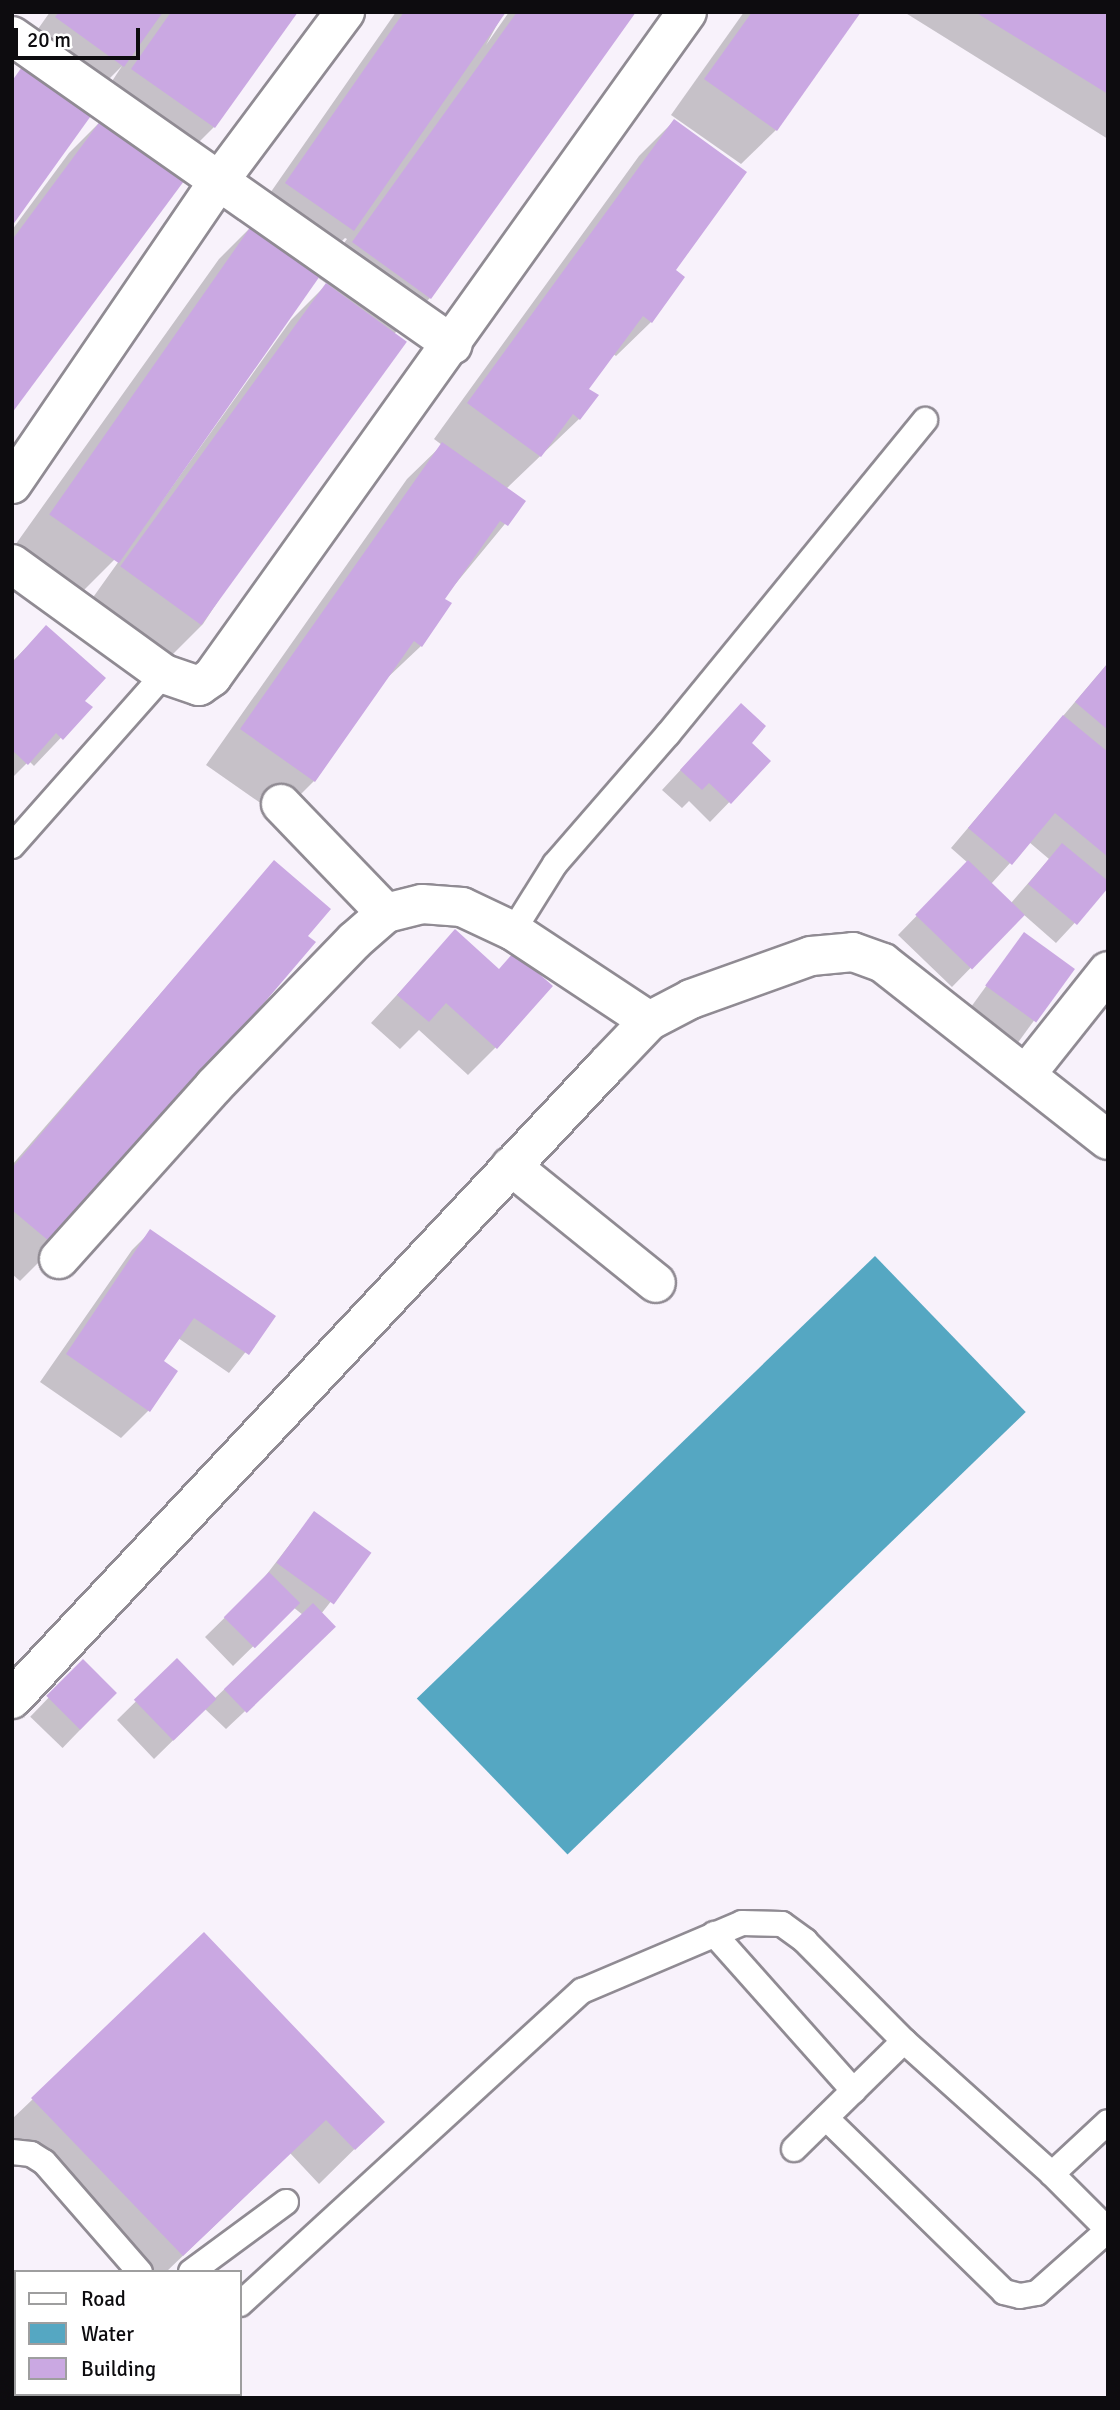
<!DOCTYPE html>
<html>
<head>
<meta charset="utf-8">
<style>
  body { margin:0 }
  #map { position:relative; width:1120px; height:2410px; overflow:hidden; background:#f8f2fb; font-family:Signika,sans-serif }
  div>[style] { position:absolute }
  .water>* { inset:0; background:#55a7c2; transform-origin:0 0 }
  .shadow>* { inset:0; background:#0003; transform-origin:0 0 }
  .building>* { inset:0; background:#caa8e2; transform-origin:0 0 }
  .roads { filter:drop-shadow(2px 0 #908b93) drop-shadow(-2px 0 #908b93) drop-shadow(0 2px #908b93) drop-shadow(0 -2px #908b93) }
  .lane>* { height:24px; margin:-12px; padding:0 12px; transform-origin:12px; border-radius:12px; background:#fff }
  .street>* { height:38px; margin:-19px; padding:0 19px; transform-origin:19px; border-radius:19px; background:#fff }
  span { translate:-50% -50%; white-space:nowrap; text-align:center; line-height:1.15; -webkit-text-stroke:5px #fff; paint-order:stroke }
  .frame { position:absolute; inset:0; border:14px solid #0d0c0f; pointer-events:none }
  .legend { position:absolute; left:14px; top:2270px; width:228px; height:126px; box-sizing:border-box; background:#fff; border:2px solid #9e9e9f; margin:0; padding:9px 12px; list-style:none; font-size:21px; color:#0d0c0f }
  .legend li { display:flex; align-items:center; gap:14px; height:35px }
  .legend b { width:35px; border:2px solid #9e9e9f }
  .scale { position:absolute; left:14px; top:28px; width:126px; height:32px; box-sizing:border-box; border:4px solid #0d0c0f; border-top:0; padding-left:9px; font-size:21px; line-height:24px; white-space:nowrap; color:#0d0c0f; -webkit-text-stroke:5px #fff; paint-order:stroke }
</style>
</head>
<body>
<div id="map">
  <div class="water">
    <i style="left:875px;top:1256px;width:217px;height:637px;rotate:46deg"></i>
  </div>
  <div class="shadow">
    <i style="clip-path:polygon(50px 12px,295px 12px,214px 127px,179px 162px,97px 104px,122px 66px,88px 100px,21px 53px)"></i>
    <i style="clip-path:polygon(evenodd,396px 12px,504px 12px,486px 45px,509px 12px,634px 12px,430px 298px,394px 334px,203px 624px,168px 659px,89px 603px,291px 320px,327px 284px,317px 277px,114px 560px,79px 595px,13px 548px,219px 259px,256px 222px,252px 219px,396px 12px,345px 238px,347px 239px,322px 273px,318px 265px,345px 238px)"></i>
    <i style="clip-path:polygon(744px 12px,859px 12px,776px 130px,741px 164px,671px 115px)"></i>
    <i style="clip-path:polygon(904px 12px,1108px 12px,1108px 139px)"></i>
    <i style="clip-path:polygon(104px 118px,12px 410px,12px 230px,69px 153px)"></i>
    <i style="clip-path:polygon(674px 121px,673px 270px,651px 322px,616px 356px,613px 354px,587px 389px,579px 419px,506px 489px,523px 502px,443px 599px,421px 646px,385px 680px,314px 781px,279px 816px,206px 765px,407px 479px,442px 445px,434px 439px,639px 156px)"></i>
    <i style="clip-path:polygon(46px 627px,82px 701px,90px 707px,34px 766px,29px 761px,12px 778px,12px 662px)"></i>
    <i style="clip-path:polygon(evenodd,1108px 663px,1108px 887px,1056px 943px,1023px 914px,952px 987px,898px 935px,968px 863px,951px 848px,1108px 663px,1029px 842px,1049px 859px,1011px 903px,991px 884px,1029px 842px)"></i>
    <i style="clip-path:polygon(722px 725px,769px 761px,710px 822px,689px 801px,682px 808px,662px 790px)"></i>
    <i style="clip-path:polygon(274px 863px,55px 1246px,20px 1281px,12px 1274px,12px 1165px)"></i>
    <i style="clip-path:polygon(455px 932px,496px 1047px,468px 1075px,419px 1030px,400px 1049px,371px 1023px)"></i>
    <i style="left:1024px;top:934px;width:59px;height:92px;rotate:36deg"></i>
    <i style="clip-path:polygon(151px 1231px,274px 1316px,229px 1373px,178px 1338px,162px 1361px,148px 1411px,121px 1438px,40px 1382px,132px 1250px)"></i>
    <i style="clip-path:polygon(314px 1513px,369px 1553px,321px 1614px,315px 1645px,226px 1729px,205px 1709px,154px 1759px,117px 1720px,177px 1661px,214px 1699px,303px 1615px,293px 1607px,233px 1666px,205px 1637px,260px 1583px)"></i>
    <i style="left:83px;top:1662px;width:45px;height:76px;rotate:44deg"></i>
    <i style="clip-path:polygon(33px 2099px,382px 2122px,319px 2184px,290px 2153px,166px 2272px,130px 2272px,12px 2149px,12px 2119px)"></i>
  </div>
  <div class="building">
    <i style="clip-path:polygon(59px 12px,163px 12px,124px 67px,55px 17px)"></i>
    <i style="clip-path:polygon(171px 12px,298px 12px,215px 128px,131px 69px)"></i>
    <i style="clip-path:polygon(404px 12px,506px 12px,354px 231px,285px 183px)"></i>
    <i style="clip-path:polygon(517px 12px,636px 12px,431px 299px,352px 242px)"></i>
    <i style="clip-path:polygon(752px 12px,861px 12px,777px 131px,704px 79px)"></i>
    <i style="clip-path:polygon(975px 12px,1108px 12px,1108px 94px)"></i>
    <i style="clip-path:polygon(24px 64px,93px 113px,12px 226px,12px 81px)"></i>
    <i style="clip-path:polygon(104px 116px,187px 177px,12px 413px,12px 240px)"></i>
    <i style="clip-path:polygon(674px 119px,747px 172px,676px 270px,685px 277px,652px 323px,643px 316px,589px 389px,599px 395px,580px 420px,573px 414px,541px 457px,467px 403px)"></i>
    <i style="left:254px;top:222px;width:85px;height:357px;rotate:35deg"></i>
    <i style="left:326px;top:283px;width:100px;height:350px;rotate:36deg"></i>
    <i style="clip-path:polygon(442px 442px,526px 501px,508px 526px,500px 521px,445px 599px,452px 603px,422px 647px,414px 641px,315px 782px,240px 729px)"></i>
    <i style="clip-path:polygon(46px 625px,106px 678px,85px 701px,93px 707px,63px 740px,56px 733px,28px 765px,12px 750px,12px 663px)"></i>
    <i style="clip-path:polygon(1108px 663px,1108px 730px,1075px 702px)"></i>
    <i style="clip-path:polygon(741px 703px,766px 726px,752px 743px,771px 761px,731px 804px,709px 783px,702px 790px,680px 770px)"></i>
    <i style="clip-path:polygon(1063px 715px,1108px 752px,1108px 857px,1055px 813px,1012px 865px,968px 828px)"></i>
    <i style="clip-path:polygon(1062px 843px,1108px 881px,1108px 888px,1077px 925px,1028px 884px)"></i>
    <i style="clip-path:polygon(274px 860px,331px 909px,308px 936px,316px 942px,56px 1247px,12px 1210px,12px 1168px)"></i>
    <i style="left:968px;top:860px;width:79px;height:76px;rotate:44deg"></i>
    <i style="clip-path:polygon(455px 929px,499px 969px,514px 952px,553px 986px,497px 1049px,446px 1003px,429px 1022px,397px 995px)"></i>
    <i style="left:1024px;top:932px;width:63px;height:66px;rotate:36deg"></i>
    <i style="clip-path:polygon(150px 1229px,276px 1316px,249px 1355px,194px 1318px,164px 1361px,178px 1371px,150px 1412px,66px 1354px)"></i>
    <i style="left:314px;top:1511px;width:71px;height:64px;rotate:36deg"></i>
    <i style="left:269px;top:1572px;width:44px;height:64px;rotate:45deg"></i>
    <i style="left:313px;top:1603px;width:33px;height:124px;rotate:46deg"></i>
    <i style="left:177px;top:1658px;width:57px;height:60px;rotate:46deg"></i>
    <i style="left:83px;top:1659px;width:48px;height:52px;rotate:45deg"></i>
    <i style="clip-path:polygon(204px 1932px,385px 2122px,355px 2150px,326px 2120px,183px 2256px,31px 2098px)"></i>
  </div>
  <div class="roads">
    <div class="lane">
      <i style="left:12px;top:846px;width:230px;rotate:-48.5deg"></i>
      <i style="left:513px;top:931px;width:79px;rotate:-57.9deg"></i>
      <i style="left:555px;top:864px;width:172px;rotate:-49deg"></i>
      <i style="left:668px;top:734px;width:406px;rotate:-50.7deg"></i>
      <i style="left:714px;top:1934px;width:210px;rotate:48.3deg"></i>
      <i style="left:826px;top:2118px;width:249px;rotate:44.3deg"></i>
      <i style="left:1004px;top:2292px;width:16px;rotate:14deg"></i>
      <i style="left:1020px;top:2296px;width:17px;rotate:-10deg"></i>
      <i style="left:1037px;top:2293px;width:95px;rotate:-41.6deg"></i>
      <i style="left:1108px;top:2230px;width:79px;rotate:-135deg"></i>
      <i style="left:794px;top:2149px;width:154px;rotate:-44.5deg"></i>
      <i style="left:12px;top:2152px;width:19px;rotate:6deg"></i>
      <i style="left:31px;top:2154px;width:15px;rotate:32deg"></i>
      <i style="left:44px;top:2162px;width:146px;rotate:48.9deg"></i>
      <i style="left:191px;top:2272px;width:118px;rotate:-36.4deg"></i>
      <i style="left:240px;top:2304px;width:464px;rotate:-42.5deg"></i>
      <i style="left:582px;top:1991px;width:174px;rotate:-23deg"></i>
      <i style="left:742px;top:1923px;width:40px;rotate:1.4deg"></i>
      <i style="left:782px;top:1924px;width:29px;rotate:36deg"></i>
      <i style="left:805px;top:1941px;width:141px;rotate:45.3deg"></i>
      <i style="left:904px;top:2041px;width:199px;rotate:41.9deg"></i>
      <i style="left:1052px;top:2174px;width:76px;rotate:-42.9deg"></i>
      <i style="left:30px;top:2398px;width:6px;rotate:-39deg"></i>
      <i style="left:139px;top:2398px;width:5px;rotate:-53deg"></i>
    </div>
    <div class="street">
      <i style="left:12px;top:36px;width:538px;rotate:35.02deg"></i>
      <i style="left:12px;top:484px;width:367px;rotate:-55.7deg"></i>
      <i style="left:219px;top:181px;width:211px;rotate:-53.3deg"></i>
      <i style="left:12px;top:564px;width:188px;rotate:35.9deg"></i>
      <i style="left:164px;top:674px;width:37px;rotate:19deg"></i>
      <i style="left:199px;top:686px;width:16px;rotate:-35deg"></i>
      <i style="left:212px;top:677px;width:817px;rotate:-54.46deg"></i>
      <i style="left:281px;top:804px;width:151px;rotate:46.1deg"></i>
      <i style="left:1027px;top:1073px;width:130px;rotate:-51.5deg"></i>
      <i style="left:511px;top:1166px;width:186px;rotate:38.9deg"></i>
      <i style="left:59px;top:1259px;width:232px;rotate:-48.1deg"></i>
      <i style="left:214px;top:1086px;width:202px;rotate:-46deg"></i>
      <i style="left:354px;top:941px;width:43px;rotate:-41.2deg"></i>
      <i style="left:386px;top:913px;width:37px;rotate:-14deg"></i>
      <i style="left:422px;top:904px;width:40px;rotate:4.3deg"></i>
      <i style="left:462px;top:907px;width:56px;rotate:25.2deg"></i>
      <i style="left:513px;top:931px;width:163px;rotate:33.5deg"></i>
      <i style="left:12px;top:1699px;width:869px;rotate:-46.82deg"></i>
      <i style="left:607px;top:1065px;width:61px;rotate:-46.3deg"></i>
      <i style="left:649px;top:1021px;width:47px;rotate:-27.6deg"></i>
      <i style="left:691px;top:999px;width:127px;rotate:-19.7deg"></i>
      <i style="left:811px;top:956px;width:42px;rotate:-5.4deg"></i>
      <i style="left:853px;top:952px;width:32px;rotate:20deg"></i>
      <i style="left:883px;top:963px;width:286px;rotate:38.2deg"></i>
    </div>
  </div>
  <div class="frame"></div>
  <ul class="legend">
  <li><b style="height:9px;background:#fff"></b>Road</li>
  <li><b style="height:19px;background:#55a7c2"></b>Water</li>
  <li><b style="height:19px;background:#caa8e2"></b>Building</li>
  </ul>
  <div class="scale">20 m</div>
</div>
</body>
</html>
